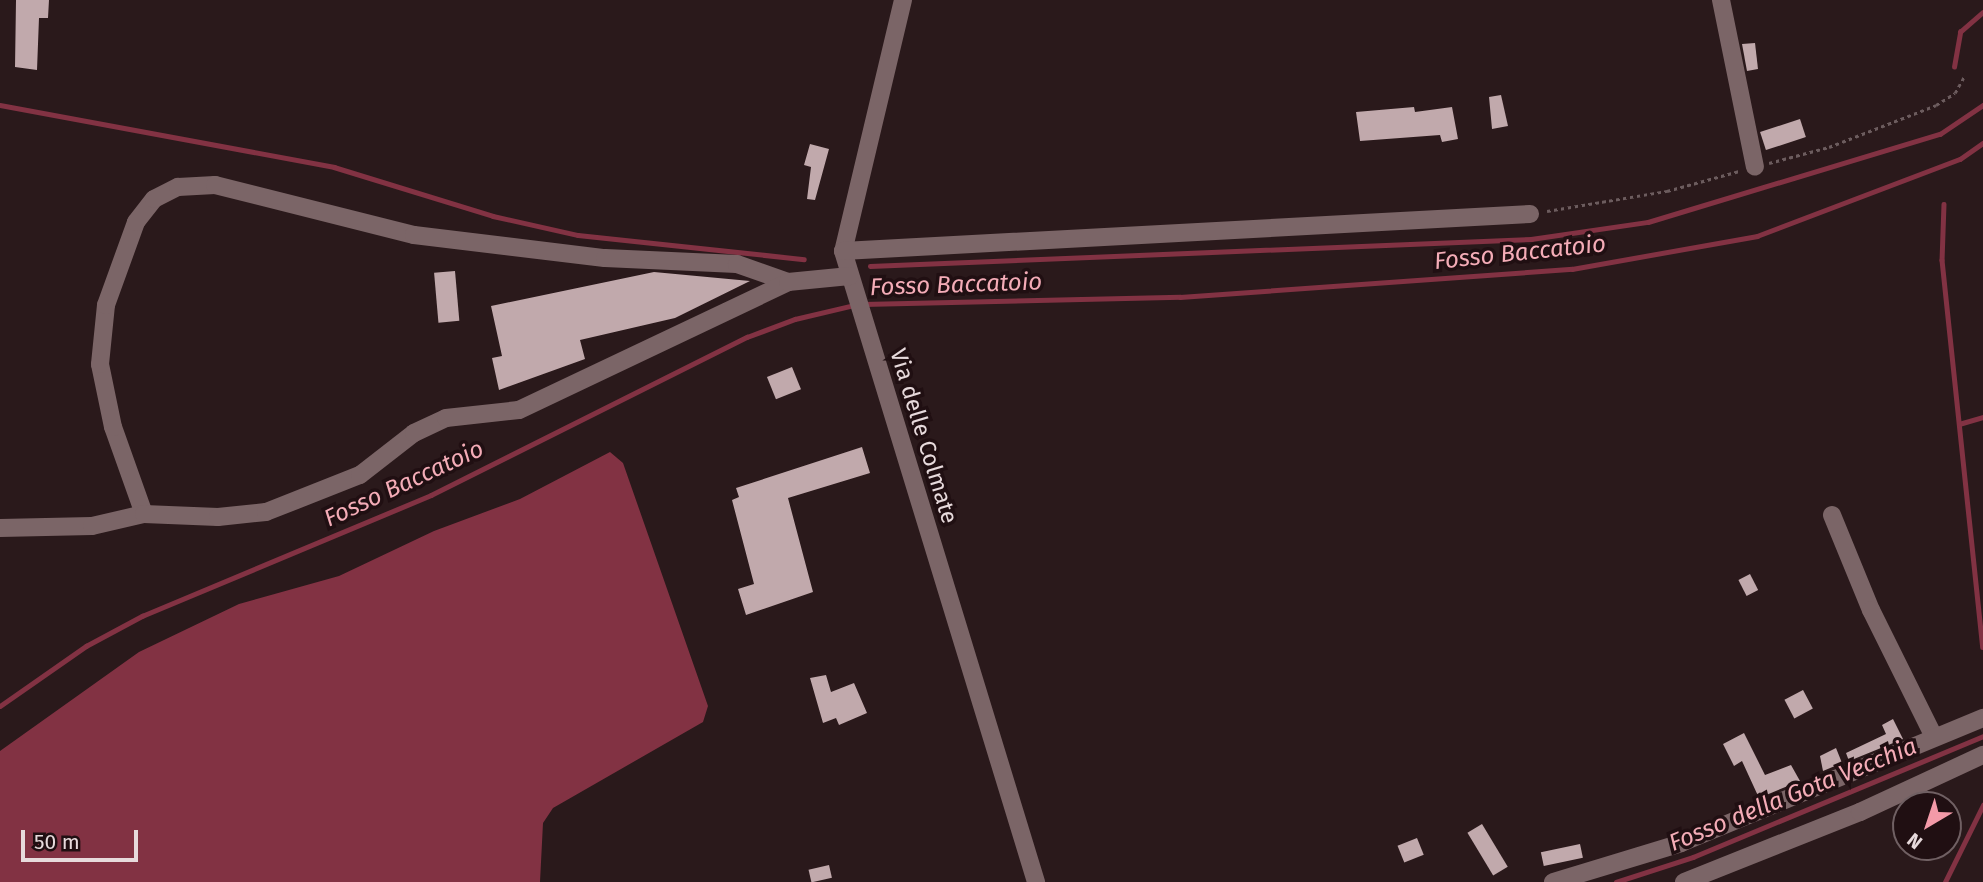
<!DOCTYPE html>
<html>
<head>
<meta charset="utf-8">
<style>
  body { margin:0 }
  #map { position:relative; width:1983px; height:882px; overflow:hidden; background:#2a191b; font-family:"Fira Sans",sans-serif }
  div>[style] { position:absolute }
  .water>* { inset:0; background:#823243 }
  .stream>* { height:4.5px; margin:-2.25px; padding:0 2.25px; transform-origin:2.25px; border-radius:2.25px; background:#823243 }
  .building>* { inset:0; background:#c1a9ac; transform-origin:0 0 }
  .path>* { height:2.5px; margin-top:-1.25px; transform-origin:0; background:repeating-linear-gradient(90deg,#6c5c5e 0 3.5px,transparent 0 7px) }
  .minor>* { height:18px; margin:-9px; padding:0 9px; transform-origin:9px; border-radius:9px; background:#7b6567 }
  span { translate:-50% -50%; white-space:nowrap; text-align:center; line-height:1.15; -webkit-text-stroke:7px #200f12; paint-order:stroke }
  .street-label { font-size:23px; color:#e7dadc }
  .water-label { font-size:24px; color:#f4acb7; font-style:italic }
  .north { position:absolute; left:1892px; top:791px; width:70px; height:70px; box-sizing:border-box; background:#200f12; border:2px solid #706063; border-radius:50%; rotate:219deg; font-size:19px; font-weight:700; line-height:28px; text-align:center; color:#e7dadc }
  .north::after { content:''; display:block; margin:auto; width:24px; height:32px; background:#f39aa8; clip-path:polygon(50% 0,100% 100%,50% 72%,0 100%) }
  .scale { position:absolute; left:21px; top:830px; width:117px; height:32px; box-sizing:border-box; border:4px solid #e7dadc; border-top:0; padding-left:9px; font-size:21px; line-height:24px; white-space:nowrap; color:#e7dadc; -webkit-text-stroke:5px #200f12; paint-order:stroke }
</style>
</head>
<body>
<div id="map">
  <div class="water">
    <i style="clip-path:polygon(610px 452px,623px 463px,708px 706px,703px 722px,553px 808px,543px 823px,540px 882px,0 882px,0 751px,139px 652px,239px 604px,339px 576px,434px 531px,520px 499px)"></i>
  </div>
  <div class="stream">
    <i style="left:1954px;top:67px;width:36px;rotate:-80deg"></i>
    <i style="left:1960px;top:32px;width:30px;rotate:-41deg"></i>
    <i style="left:0;top:105px;width:340px;rotate:10.5deg"></i>
    <i style="left:334px;top:167px;width:166px;rotate:17.1deg"></i>
    <i style="left:493px;top:216px;width:87px;rotate:12.6deg"></i>
    <i style="left:578px;top:235px;width:227px;rotate:6.1deg"></i>
    <i style="left:1944px;top:204px;width:56px;rotate:92deg"></i>
    <i style="left:1942px;top:260px;width:389px;rotate:84deg"></i>
    <i style="left:870px;top:266px;width:662px;rotate:-2.34deg"></i>
    <i style="left:1531px;top:239px;width:118px;rotate:-8.3deg"></i>
    <i style="left:1648px;top:222px;width:305px;rotate:-16.8deg"></i>
    <i style="left:1940px;top:134px;width:52px;rotate:-34deg"></i>
    <i style="left:863px;top:304px;width:317px;rotate:-1.3deg"></i>
    <i style="left:1180px;top:297px;width:393px;rotate:-4.1deg"></i>
    <i style="left:1572px;top:269px;width:188px;rotate:-10.1deg"></i>
    <i style="left:1757px;top:236px;width:217px;rotate:-20.8deg"></i>
    <i style="left:1960px;top:159px;width:28px;rotate:-35deg"></i>
    <i style="left:1959px;top:424px;width:25px;rotate:-16deg"></i>
    <i style="left:0;top:706px;width:105px;rotate:-34.9deg"></i>
    <i style="left:86px;top:646px;width:64px;rotate:-28.2deg"></i>
    <i style="left:142px;top:616px;width:313px;rotate:-22.7deg"></i>
    <i style="left:431px;top:495px;width:353px;rotate:-26.6deg"></i>
    <i style="left:747px;top:337px;width:51px;rotate:-20.6deg"></i>
    <i style="left:795px;top:319px;width:61px;rotate:-13.3deg"></i>
    <i style="left:1616px;top:882px;width:81px;rotate:-18deg"></i>
    <i style="left:1693px;top:857px;width:314px;rotate:-22.6deg"></i>
    <i style="left:1945px;top:882px;width:86px;rotate:-63.7deg"></i>
  </div>
  <div class="building">
    <i style="clip-path:polygon(16px 0,49px 0,48px 18px,39px 18px,37px 70px,15px 67px)"></i>
    <i style="clip-path:polygon(1755px 43px,1758px 69px,1747px 71px,1742px 44px)"></i>
    <i style="clip-path:polygon(1501px 95px,1508px 126px,1492px 129px,1489px 97px)"></i>
    <i style="clip-path:polygon(1414px 107px,1415px 112px,1452px 107px,1458px 139px,1442px 142px,1440px 135px,1360px 141px,1356px 112px)"></i>
    <i style="left:1800px;top:119px;width:19px;height:42px;rotate:72deg"></i>
    <i style="clip-path:polygon(810px 144px,829px 149px,815px 200px,807px 199px,811px 167px,804px 165px)"></i>
    <i style="left:455px;top:271px;width:50px;height:21px;rotate:85deg"></i>
    <i style="clip-path:polygon(654px 272px,750px 281px,675px 318px,580px 340px,585px 359px,499px 390px,492px 358px,502px 356px,491px 306px)"></i>
    <i style="left:792px;top:367px;width:24px;height:27px;rotate:68deg"></i>
    <i style="clip-path:polygon(862px 447px,870px 473px,788px 498px,813px 592px,746px 615px,738px 589px,754px 584px,732px 500px,739px 497px,736px 488px)"></i>
    <i style="left:1750px;top:574px;width:18px;height:13px;rotate:63deg"></i>
    <i style="clip-path:polygon(826px 675px,831px 692px,854px 683px,867px 713px,839px 725px,836px 718px,823px 723px,810px 678px)"></i>
    <i style="left:1803px;top:690px;width:21px;height:21px;rotate:62deg"></i>
    <i style="clip-path:polygon(1893px 719px,1903px 739px,1849px 761px,1846px 753px,1886px 734px,1882px 725px)"></i>
    <i style="clip-path:polygon(1744px 733px,1765px 775px,1791px 765px,1800px 781px,1759px 798px,1742px 761px,1734px 766px,1723px 744px)"></i>
    <i style="clip-path:polygon(1836px 748px,1842px 763px,1823px 771px,1820px 756px)"></i>
    <i style="left:1482px;top:824px;width:50px;height:17px;rotate:59deg"></i>
    <i style="left:1417px;top:838px;width:18px;height:21px;rotate:68deg"></i>
    <i style="left:1580px;top:844px;width:14px;height:40px;rotate:78deg"></i>
    <i style="left:829px;top:865px;width:13px;height:21px;rotate:77deg"></i>
  </div>
  <div class="path">
    <i style="left:1769px;top:163px;width:62px;rotate:-14.9deg"></i>
    <i style="left:1829px;top:147px;width:115px;rotate:-21.4deg"></i>
    <i style="left:1936px;top:105px;width:22px;rotate:-32deg"></i>
    <i style="left:1955px;top:93px;width:18px;rotate:-61deg"></i>
    <i style="left:1547px;top:211px;width:122px;rotate:-9.5deg"></i>
    <i style="left:1667px;top:191px;width:75px;rotate:-15.5deg"></i>
  </div>
  <div class="minor">
    <i style="left:903px;top:0;width:258px;rotate:103.4deg"></i>
    <i style="left:843px;top:251px;width:660px;rotate:72.99deg"></i>
    <i style="left:1721px;top:0;width:170px;rotate:78.5deg"></i>
    <i style="left:843px;top:251px;width:688px;rotate:-3.08deg"></i>
    <i style="left:144px;top:514px;width:92px;rotate:-109.6deg"></i>
    <i style="left:113px;top:427px;width:64px;rotate:-101.7deg"></i>
    <i style="left:100px;top:364px;width:59px;rotate:-84.2deg"></i>
    <i style="left:106px;top:305px;width:88px;rotate:-70.1deg"></i>
    <i style="left:136px;top:222px;width:29px;rotate:-52deg"></i>
    <i style="left:154px;top:199px;width:27px;rotate:-27deg"></i>
    <i style="left:178px;top:187px;width:37px;rotate:-3deg"></i>
    <i style="left:215px;top:185px;width:205px;rotate:14.1deg"></i>
    <i style="left:414px;top:235px;width:192px;rotate:6.9deg"></i>
    <i style="left:605px;top:258px;width:132px;rotate:2.6deg"></i>
    <i style="left:737px;top:264px;width:54px;rotate:19.4deg"></i>
    <i style="left:1832px;top:515px;width:103px;rotate:67.7deg"></i>
    <i style="left:1871px;top:610px;width:142px;rotate:63.6deg"></i>
    <i style="left:0;top:528px;width:92px;rotate:-1.2deg"></i>
    <i style="left:92px;top:526px;width:53px;rotate:-13deg"></i>
    <i style="left:144px;top:514px;width:74px;rotate:2.3deg"></i>
    <i style="left:218px;top:517px;width:48px;rotate:-5.9deg"></i>
    <i style="left:266px;top:512px;width:101px;rotate:-21.5deg"></i>
    <i style="left:360px;top:475px;width:68px;rotate:-37.9deg"></i>
    <i style="left:414px;top:433px;width:35px;rotate:-25deg"></i>
    <i style="left:446px;top:418px;width:73px;rotate:-6.3deg"></i>
    <i style="left:519px;top:410px;width:298px;rotate:-25.4deg"></i>
    <i style="left:788px;top:282px;width:62px;rotate:-5.5deg"></i>
    <i style="left:1553px;top:882px;width:134px;rotate:-16.9deg"></i>
    <i style="left:1681px;top:843px;width:327px;rotate:-22.5deg"></i>
    <i style="left:1684px;top:882px;width:189px;rotate:-21.7deg"></i>
    <i style="left:1860px;top:812px;width:136px;rotate:-24.9deg"></i>
  </div>
  <div class="street-label">
    <span style="left:924px;top:436px;rotate:73deg">Via delle Colmate</span>
  </div>
  <div class="water-label">
    <span style="left:1520px;top:253px;rotate:-6deg">Fosso Baccatoio</span>
    <span style="left:956px;top:285px;rotate:-2deg">Fosso Baccatoio</span>
    <span style="left:404px;top:484px;rotate:-25deg">Fosso Baccatoio</span>
    <span style="left:1793px;top:795px;rotate:-22deg">Fosso della Gota Vecchia</span>
  </div>
  <div class="north">N</div>
  <div class="scale">50 m</div>
</div>
</body>
</html>
